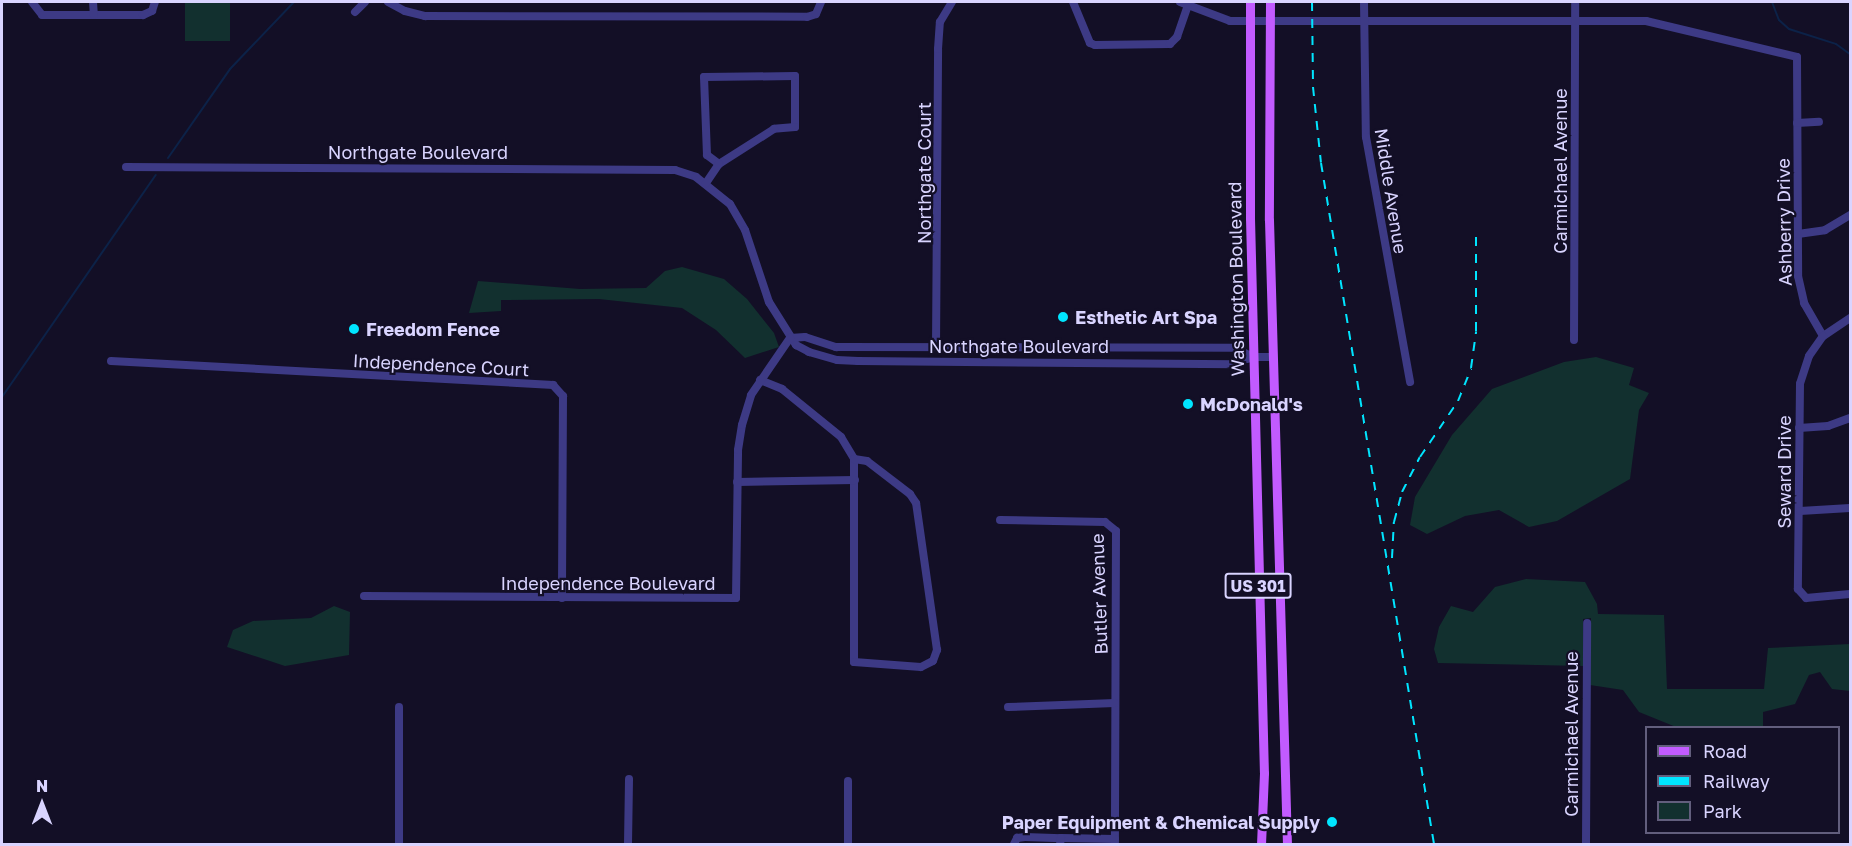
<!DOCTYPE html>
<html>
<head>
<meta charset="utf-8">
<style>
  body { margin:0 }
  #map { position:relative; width:1852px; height:846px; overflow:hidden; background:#130f26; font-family:"Golos Text",sans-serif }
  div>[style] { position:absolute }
  .green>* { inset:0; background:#12302f; transform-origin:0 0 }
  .stream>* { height:2px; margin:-1px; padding:0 1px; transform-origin:1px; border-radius:1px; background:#0c2248 }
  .minor>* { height:8px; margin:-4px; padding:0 4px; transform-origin:4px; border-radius:4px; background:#3d3a85 }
  .major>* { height:9px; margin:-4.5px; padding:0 4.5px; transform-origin:4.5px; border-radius:4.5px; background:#c25bff }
  .rail>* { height:2px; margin-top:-1px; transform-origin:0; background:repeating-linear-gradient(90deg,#00e5ff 0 9px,transparent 0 17px) }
  .dots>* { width:16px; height:16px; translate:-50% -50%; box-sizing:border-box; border:3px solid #130f26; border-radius:50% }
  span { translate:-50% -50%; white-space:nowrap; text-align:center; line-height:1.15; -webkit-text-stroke:4.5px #130f26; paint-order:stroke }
  .shield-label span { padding:2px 4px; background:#130f26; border:2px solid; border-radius:4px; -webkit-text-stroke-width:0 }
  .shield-label { font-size:16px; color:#d9d4ff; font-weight:700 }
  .street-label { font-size:18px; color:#d9d4ff }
  .poi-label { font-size:18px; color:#d9d4ff; font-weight:700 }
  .left { translate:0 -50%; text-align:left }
  .right { translate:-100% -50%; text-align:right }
  .frame { position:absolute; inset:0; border:3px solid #d9d4ff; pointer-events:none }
  .legend { position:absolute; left:1645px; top:726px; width:195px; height:108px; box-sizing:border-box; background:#130f26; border:2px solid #625e7d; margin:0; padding:8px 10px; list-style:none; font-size:18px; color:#d9d4ff }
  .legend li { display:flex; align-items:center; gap:12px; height:30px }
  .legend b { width:30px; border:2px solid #625e7d }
  .north { position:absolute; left:12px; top:774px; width:60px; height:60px; -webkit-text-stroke:4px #130f26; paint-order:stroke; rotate:0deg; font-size:16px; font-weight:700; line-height:24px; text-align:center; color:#d9d4ff }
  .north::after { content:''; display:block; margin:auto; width:21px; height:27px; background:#d9d4ff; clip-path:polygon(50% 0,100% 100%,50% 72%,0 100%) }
</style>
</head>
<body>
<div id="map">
  <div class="green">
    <i style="left:185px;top:2px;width:45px;height:39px"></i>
    <i style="clip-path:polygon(682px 267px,724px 279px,747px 299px,774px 333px,779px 347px,745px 358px,716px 330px,682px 308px,599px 299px,501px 300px,501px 311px,469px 313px,478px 281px,580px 289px,646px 288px,665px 271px)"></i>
    <i style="clip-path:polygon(1596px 357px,1634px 368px,1629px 385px,1649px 393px,1639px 410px,1630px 479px,1557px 521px,1529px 527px,1499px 510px,1465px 516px,1427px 534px,1410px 525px,1415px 497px,1452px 435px,1492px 389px,1564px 362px)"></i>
    <i style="clip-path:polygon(1526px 579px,1585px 582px,1597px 604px,1598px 614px,1664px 615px,1667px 689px,1764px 689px,1768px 648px,1850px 644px,1850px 691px,1832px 689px,1820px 672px,1809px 675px,1795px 704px,1763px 712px,1763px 727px,1676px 727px,1639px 712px,1623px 690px,1590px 685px,1591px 618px,1583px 619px,1583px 666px,1438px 663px,1434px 649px,1439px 627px,1451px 606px,1473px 612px,1495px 587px)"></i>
    <i style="clip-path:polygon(334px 606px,350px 612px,349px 655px,285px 666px,227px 647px,233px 630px,253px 621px,311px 618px)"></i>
  </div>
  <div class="stream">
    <i style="left:1772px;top:2px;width:19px;rotate:69deg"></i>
    <i style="left:1779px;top:20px;width:13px;rotate:42deg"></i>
    <i style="left:1789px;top:29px;width:49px;rotate:17.7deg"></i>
    <i style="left:1836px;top:44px;width:17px;rotate:36deg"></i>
    <i style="left:168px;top:158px;width:108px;rotate:-55.1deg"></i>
    <i style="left:230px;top:69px;width:93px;rotate:-46.3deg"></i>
    <i style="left:2px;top:397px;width:270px;rotate:-55.3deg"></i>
  </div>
  <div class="minor">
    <i style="left:32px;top:2px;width:16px;rotate:52deg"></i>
    <i style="left:42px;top:15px;width:101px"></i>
    <i style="left:143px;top:15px;width:10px;rotate:-24deg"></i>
    <i style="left:152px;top:11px;width:9px;rotate:-72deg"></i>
    <i style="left:93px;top:2px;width:13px;rotate:86deg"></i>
    <i style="left:388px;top:2px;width:19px;rotate:28deg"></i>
    <i style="left:405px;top:11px;width:21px;rotate:14deg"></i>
    <i style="left:425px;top:16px;width:382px;rotate:0.1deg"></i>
    <i style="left:807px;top:17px;width:9px;rotate:-18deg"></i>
    <i style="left:816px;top:14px;width:13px;rotate:-67deg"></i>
    <i style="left:1073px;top:2px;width:44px;rotate:67.5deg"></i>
    <i style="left:1090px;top:43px;width:5px;rotate:22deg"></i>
    <i style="left:1095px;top:45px;width:75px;rotate:-0.8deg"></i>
    <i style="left:1170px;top:44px;width:10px;rotate:-45deg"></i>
    <i style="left:1177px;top:37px;width:34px;rotate:-71deg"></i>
    <i style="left:1180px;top:2px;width:53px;rotate:20.8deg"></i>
    <i style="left:1230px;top:21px;width:416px"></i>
    <i style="left:1646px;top:21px;width:155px;rotate:13.4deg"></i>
    <i style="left:1797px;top:57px;width:219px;rotate:89.7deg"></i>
    <i style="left:1798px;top:276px;width:28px;rotate:77deg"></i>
    <i style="left:1804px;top:303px;width:38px;rotate:60deg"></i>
    <i style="left:1364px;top:2px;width:135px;rotate:89.2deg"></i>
    <i style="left:1366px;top:137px;width:249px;rotate:79.8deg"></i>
    <i style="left:355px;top:12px;width:14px;rotate:-45deg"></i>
    <i style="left:795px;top:76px;width:51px;rotate:90deg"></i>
    <i style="left:795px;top:127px;width:21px;rotate:175deg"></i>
    <i style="left:774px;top:129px;width:65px;rotate:147.5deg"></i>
    <i style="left:719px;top:164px;width:15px;rotate:-143deg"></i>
    <i style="left:707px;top:155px;width:78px;rotate:-92.2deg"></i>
    <i style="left:704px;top:77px;width:91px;rotate:-0.6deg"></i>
    <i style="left:1797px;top:123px;width:22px;rotate:-3deg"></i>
    <i style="left:126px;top:167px;width:549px;rotate:0.31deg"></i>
    <i style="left:675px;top:170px;width:22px;rotate:18deg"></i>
    <i style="left:696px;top:177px;width:43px;rotate:38.5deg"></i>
    <i style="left:730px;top:204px;width:30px;rotate:60deg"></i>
    <i style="left:745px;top:230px;width:76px;rotate:71.6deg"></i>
    <i style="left:769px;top:302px;width:51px;rotate:57.9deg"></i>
    <i style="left:796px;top:345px;width:15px;rotate:28deg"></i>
    <i style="left:809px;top:352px;width:29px;rotate:16deg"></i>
    <i style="left:837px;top:360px;width:21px;rotate:3deg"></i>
    <i style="left:858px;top:361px;width:376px;rotate:0.5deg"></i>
    <i style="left:1234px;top:364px;width:19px;rotate:-21deg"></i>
    <i style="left:1252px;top:357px;width:21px"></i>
    <i style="left:706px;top:183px;width:23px;rotate:-56deg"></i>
    <i style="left:1798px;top:234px;width:27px;rotate:-8deg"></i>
    <i style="left:1825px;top:230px;width:29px;rotate:-31deg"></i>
    <i style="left:1850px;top:318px;width:32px;rotate:146deg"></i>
    <i style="left:1823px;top:336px;width:24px;rotate:125deg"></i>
    <i style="left:1809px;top:356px;width:29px;rotate:108deg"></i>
    <i style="left:1800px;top:384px;width:205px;rotate:90.6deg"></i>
    <i style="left:1798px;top:589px;width:12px;rotate:48deg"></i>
    <i style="left:1806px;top:598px;width:44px;rotate:-5.2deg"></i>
    <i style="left:790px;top:338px;width:15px;rotate:-4deg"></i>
    <i style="left:805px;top:337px;width:33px;rotate:18deg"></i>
    <i style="left:836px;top:347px;width:400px;rotate:0.1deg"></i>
    <i style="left:1236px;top:348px;width:18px;rotate:29deg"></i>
    <i style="left:1574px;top:340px;width:338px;rotate:-89.8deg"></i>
    <i style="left:936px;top:347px;width:298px;rotate:-89.6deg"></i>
    <i style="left:938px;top:49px;width:27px;rotate:-86deg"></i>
    <i style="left:940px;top:22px;width:23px;rotate:-59deg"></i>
    <i style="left:111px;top:361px;width:443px;rotate:3.1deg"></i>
    <i style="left:553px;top:385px;width:15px;rotate:48deg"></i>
    <i style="left:563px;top:396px;width:202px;rotate:90.3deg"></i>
    <i style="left:760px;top:380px;width:24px;rotate:22deg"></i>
    <i style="left:782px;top:389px;width:76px;rotate:39.1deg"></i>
    <i style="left:841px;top:437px;width:26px;rotate:59deg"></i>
    <i style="left:854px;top:459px;width:203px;rotate:90deg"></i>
    <i style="left:854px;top:662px;width:67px;rotate:4.3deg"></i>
    <i style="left:921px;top:667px;width:13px;rotate:-27deg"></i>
    <i style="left:933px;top:661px;width:12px;rotate:-70deg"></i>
    <i style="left:937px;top:650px;width:148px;rotate:-98.1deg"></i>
    <i style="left:916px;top:503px;width:11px;rotate:-124deg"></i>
    <i style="left:910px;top:494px;width:54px;rotate:-142.5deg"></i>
    <i style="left:867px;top:461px;width:13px;rotate:-171deg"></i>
    <i style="left:1799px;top:428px;width:29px;rotate:-4deg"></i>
    <i style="left:1828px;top:426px;width:23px;rotate:-20deg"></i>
    <i style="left:737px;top:482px;width:118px;rotate:-1deg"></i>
    <i style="left:1800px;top:511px;width:50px;rotate:-3.4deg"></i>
    <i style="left:1000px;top:520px;width:105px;rotate:1.1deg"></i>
    <i style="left:1105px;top:522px;width:14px;rotate:39deg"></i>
    <i style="left:1116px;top:531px;width:313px;rotate:90.2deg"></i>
    <i style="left:364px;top:596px;width:372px;rotate:0.3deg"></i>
    <i style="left:736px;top:598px;width:148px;rotate:-89.2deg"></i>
    <i style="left:738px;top:450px;width:25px;rotate:-81deg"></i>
    <i style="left:742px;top:425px;width:31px;rotate:-73deg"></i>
    <i style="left:751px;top:395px;width:69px;rotate:-55.6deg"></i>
    <i style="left:1008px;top:707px;width:107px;rotate:-2.1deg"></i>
    <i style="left:848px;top:781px;width:63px;rotate:90deg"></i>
    <i style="left:1061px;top:838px;width:54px;rotate:1.1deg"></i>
    <i style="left:399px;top:844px;width:137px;rotate:-90deg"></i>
    <i style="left:628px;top:844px;width:65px;rotate:-89.1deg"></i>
    <i style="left:1014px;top:844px;width:7px;rotate:-63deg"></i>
    <i style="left:1017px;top:838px;width:8px;rotate:-7deg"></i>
    <i style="left:1025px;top:837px;width:36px;rotate:2deg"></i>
    <i style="left:1061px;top:838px;width:6px;rotate:99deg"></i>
    <i style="left:1586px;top:844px;width:221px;rotate:-89.7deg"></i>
  </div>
  <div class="major">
    <i style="left:1250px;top:2px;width:216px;rotate:90deg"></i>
    <i style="left:1250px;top:218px;width:555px;rotate:88.56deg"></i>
    <i style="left:1264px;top:773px;width:71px;rotate:92.4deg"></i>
    <i style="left:1270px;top:2px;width:218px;rotate:90.3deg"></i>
    <i style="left:1269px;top:220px;width:624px;rotate:88.35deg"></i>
  </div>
  <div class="rail">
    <i style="left:1312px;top:2px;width:85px;rotate:89.3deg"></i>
    <i style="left:1313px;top:87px;width:76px;rotate:84deg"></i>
    <i style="left:1321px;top:163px;width:690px;rotate:80.58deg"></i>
    <i style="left:1392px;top:558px;width:36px;rotate:-87deg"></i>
    <i style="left:1394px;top:522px;width:31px;rotate:-75deg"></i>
    <i style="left:1402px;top:492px;width:39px;rotate:-63deg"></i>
    <i style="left:1420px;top:457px;width:68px;rotate:-55.8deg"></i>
    <i style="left:1458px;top:401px;width:35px;rotate:-68deg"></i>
    <i style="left:1471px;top:368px;width:37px;rotate:-82deg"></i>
    <i style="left:1476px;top:331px;width:96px;rotate:-90deg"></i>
  </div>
  <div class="dots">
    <i style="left:1063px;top:317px;background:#00e5ff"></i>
    <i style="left:354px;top:329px;background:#00e5ff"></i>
    <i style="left:1188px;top:404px;background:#00e5ff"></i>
    <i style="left:1332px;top:822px;background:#00e5ff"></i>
  </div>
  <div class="shield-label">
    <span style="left:1258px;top:586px">US 301</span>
  </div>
  <div class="street-label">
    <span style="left:418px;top:152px">Northgate Boulevard</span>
    <span style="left:1560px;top:171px;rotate:-90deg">Carmichael Avenue</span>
    <span style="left:924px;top:173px;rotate:-90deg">Northgate Court</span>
    <span style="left:1391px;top:191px;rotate:81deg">Middle Avenue</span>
    <span style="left:1784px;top:222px;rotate:-91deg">Ashberry Drive</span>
    <span style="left:1236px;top:279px;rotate:-91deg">Washington Boulevard</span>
    <span style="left:1019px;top:346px">Northgate Boulevard</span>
    <span style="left:441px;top:365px;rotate:3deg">Independence Court</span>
    <span style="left:1784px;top:472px;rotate:-90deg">Seward Drive</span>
    <span style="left:608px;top:583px">Independence Boulevard</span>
    <span style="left:1099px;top:594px;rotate:-92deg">Butler Avenue</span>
    <span style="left:1571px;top:734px;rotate:-90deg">Carmichael Avenue</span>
  </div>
  <div class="poi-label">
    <span class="left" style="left:1075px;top:317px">Esthetic Art Spa</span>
    <span class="left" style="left:366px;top:329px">Freedom Fence</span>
    <span class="left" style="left:1200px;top:404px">McDonald's</span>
    <span class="right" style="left:1320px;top:822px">Paper Equipment &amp; Chemical Supply</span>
  </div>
  <div class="frame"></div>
  <ul class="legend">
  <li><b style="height:8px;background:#c25bff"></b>Road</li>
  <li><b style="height:8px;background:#00e5ff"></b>Railway</li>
  <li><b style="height:16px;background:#12302f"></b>Park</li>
  </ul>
  <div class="north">N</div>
</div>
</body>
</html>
